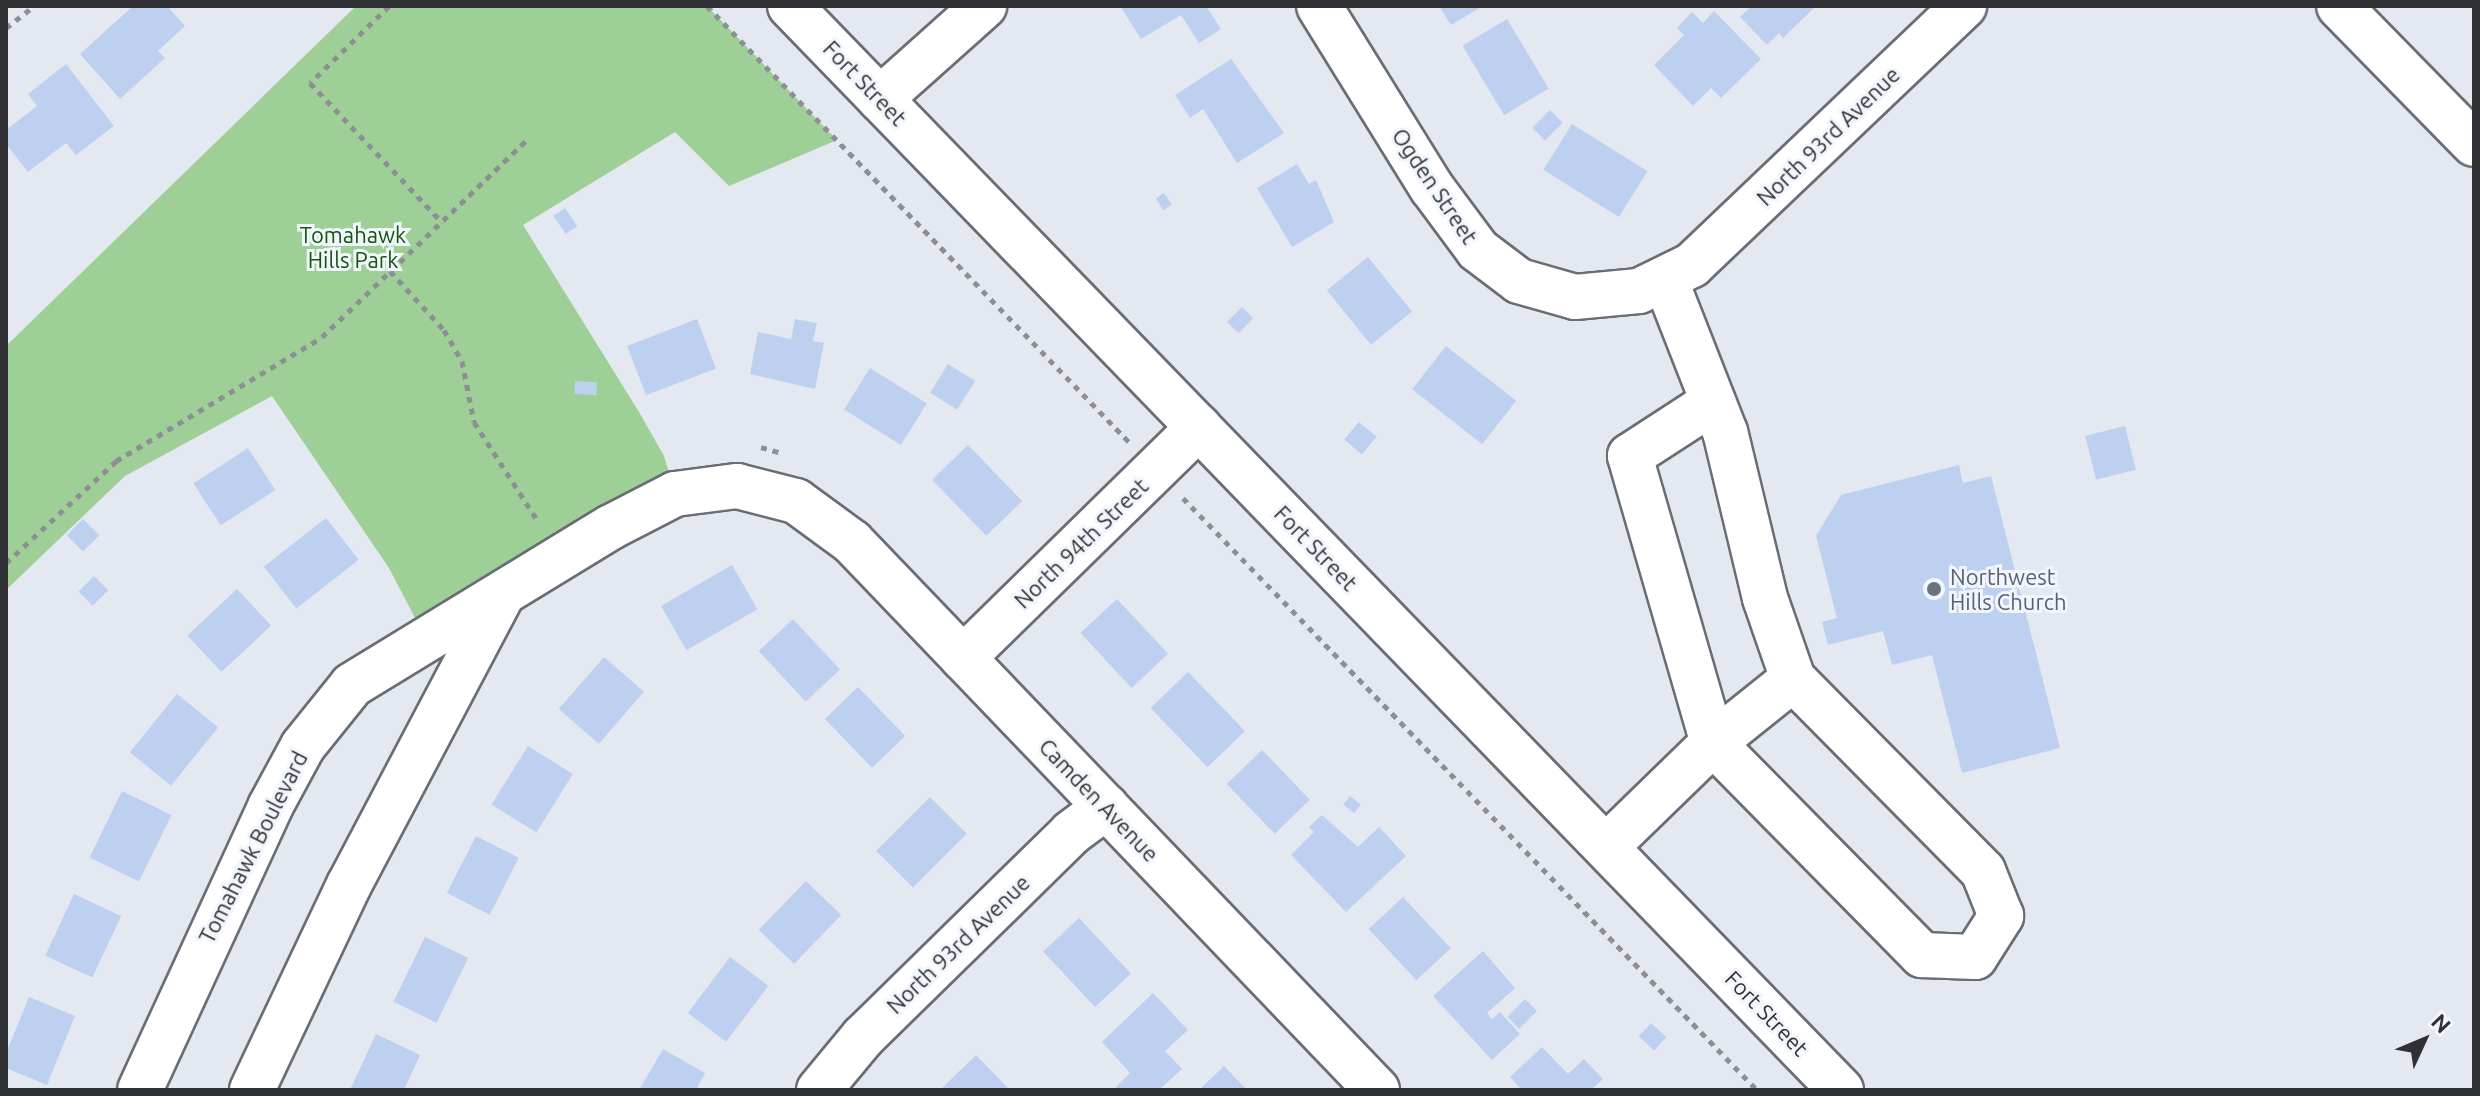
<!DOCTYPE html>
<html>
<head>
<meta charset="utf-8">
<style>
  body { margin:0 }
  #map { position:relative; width:2480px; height:1096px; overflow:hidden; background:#e4e8f0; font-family:Ubuntu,sans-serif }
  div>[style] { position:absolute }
  .green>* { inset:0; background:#9dcf97 }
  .building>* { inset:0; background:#bed0f0; transform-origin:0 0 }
  .path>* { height:5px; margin-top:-2.5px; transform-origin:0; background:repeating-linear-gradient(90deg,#8c8f94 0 6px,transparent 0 12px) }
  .roads { filter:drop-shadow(2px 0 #696d74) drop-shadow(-2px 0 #696d74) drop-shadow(0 2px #696d74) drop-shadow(0 -2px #696d74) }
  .minor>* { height:44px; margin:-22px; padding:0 22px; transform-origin:22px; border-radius:22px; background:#fff }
  .major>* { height:44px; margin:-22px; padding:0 22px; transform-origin:22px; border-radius:22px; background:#fff }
  .dots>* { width:22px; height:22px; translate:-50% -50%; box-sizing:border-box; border:4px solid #f1f6fd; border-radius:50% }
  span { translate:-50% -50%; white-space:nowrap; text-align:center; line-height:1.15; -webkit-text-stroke:6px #f1f6fd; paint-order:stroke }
  .street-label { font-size:22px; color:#303134 }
  .park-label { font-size:22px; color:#14560e }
  .worship-label { font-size:22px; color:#5b616d }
  .left { translate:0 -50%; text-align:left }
  .frame { position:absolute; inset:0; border:8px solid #303134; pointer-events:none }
  .north { position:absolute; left:2384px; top:1000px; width:80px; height:80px; -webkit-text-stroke:6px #f1f6fd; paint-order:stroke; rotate:46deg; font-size:22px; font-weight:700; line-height:32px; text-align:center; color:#303134 }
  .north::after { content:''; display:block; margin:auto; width:28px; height:36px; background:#303134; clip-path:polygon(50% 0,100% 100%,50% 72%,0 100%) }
</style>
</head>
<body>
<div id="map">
  <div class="green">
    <i style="clip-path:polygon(356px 6px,707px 6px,837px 140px,729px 186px,675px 132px,523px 225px,639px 412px,664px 456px,675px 494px,426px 639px,389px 568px,272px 396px,125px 476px,6px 590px,6px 346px)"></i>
  </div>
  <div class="building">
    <i style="clip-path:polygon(133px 6px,167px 6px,185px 26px,158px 51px,165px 58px,120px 99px,80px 54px)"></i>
    <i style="clip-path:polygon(1120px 6px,1206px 6px,1221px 29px,1199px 43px,1181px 15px,1141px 39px)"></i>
    <i style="clip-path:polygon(1439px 6px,1483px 6px,1451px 25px)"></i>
    <i style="clip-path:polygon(1752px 6px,1816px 6px,1783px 38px,1779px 33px,1767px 45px,1740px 17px)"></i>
    <i style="clip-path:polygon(1714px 11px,1761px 59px,1721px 98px,1711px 88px,1693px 106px,1654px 65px,1684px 35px,1677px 28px,1692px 12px,1703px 23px)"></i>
    <i style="left:1507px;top:19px;width:81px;height:52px;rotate:59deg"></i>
    <i style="clip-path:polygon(1231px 59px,1284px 133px,1237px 163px,1203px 109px,1190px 118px,1175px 95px)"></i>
    <i style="clip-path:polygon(66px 64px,114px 126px,76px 155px,66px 143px,28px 172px,6px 144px,6px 130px,37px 106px,28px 94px)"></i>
    <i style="left:1550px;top:110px;width:18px;height:25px;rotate:45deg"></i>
    <i style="left:1572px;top:124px;width:89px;height:54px;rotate:32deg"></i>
    <i style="clip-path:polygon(1297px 164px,1309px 184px,1316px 180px,1334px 222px,1292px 247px,1257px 188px)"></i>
    <i style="left:1164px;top:193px;width:14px;height:10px;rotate:56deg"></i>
    <i style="left:565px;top:208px;width:22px;height:14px;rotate:56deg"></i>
    <i style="left:1368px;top:257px;width:70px;height:53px;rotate:51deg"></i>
    <i style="left:1242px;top:307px;width:16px;height:21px;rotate:45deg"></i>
    <i style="left:697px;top:319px;width:53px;height:75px;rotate:69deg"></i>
    <i style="clip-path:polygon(795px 319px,817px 323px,813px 341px,824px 343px,815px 389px,750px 374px,758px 332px,791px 339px)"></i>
    <i style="left:1446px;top:346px;width:89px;height:55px;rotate:38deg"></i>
    <i style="left:948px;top:364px;width:32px;height:34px;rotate:32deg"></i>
    <i style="left:870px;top:368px;width:67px;height:49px;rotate:32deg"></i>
    <i style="left:575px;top:381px;width:22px;height:13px;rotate:3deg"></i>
    <i style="left:1359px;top:422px;width:23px;height:23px;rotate:40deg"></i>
    <i style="left:2125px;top:426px;width:45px;height:41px;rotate:76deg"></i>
    <i style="left:968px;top:445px;width:78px;height:50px;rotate:46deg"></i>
    <i style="left:248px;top:448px;width:50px;height:65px;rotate:57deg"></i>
    <i style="clip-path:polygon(1959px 465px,1963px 483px,1991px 476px,2060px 748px,1962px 773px,1932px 655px,1892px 665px,1883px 631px,1828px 645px,1822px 622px,1837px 618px,1816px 536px,1841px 495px)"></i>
    <i style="left:326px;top:518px;width:53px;height:79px;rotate:52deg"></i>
    <i style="left:83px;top:519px;width:23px;height:23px;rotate:45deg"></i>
    <i style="left:732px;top:565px;width:51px;height:82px;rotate:60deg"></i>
    <i style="left:94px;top:576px;width:20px;height:22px;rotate:45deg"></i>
    <i style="left:237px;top:589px;width:50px;height:68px;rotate:47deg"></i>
    <i style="left:1117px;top:599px;width:75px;height:50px;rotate:47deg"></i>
    <i style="left:793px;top:619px;width:69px;height:47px;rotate:47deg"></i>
    <i style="left:604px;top:657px;width:53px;height:69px;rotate:41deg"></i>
    <i style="left:1188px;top:672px;width:82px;height:52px;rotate:46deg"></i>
    <i style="left:858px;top:687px;width:68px;height:46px;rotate:46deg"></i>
    <i style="left:177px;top:694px;width:53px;height:75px;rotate:39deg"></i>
    <i style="left:528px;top:746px;width:53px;height:69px;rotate:32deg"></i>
    <i style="left:1262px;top:750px;width:69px;height:49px;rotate:46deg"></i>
    <i style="left:122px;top:791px;width:55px;height:74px;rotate:26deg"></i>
    <i style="left:1350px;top:796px;width:14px;height:11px;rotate:39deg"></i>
    <i style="left:930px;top:797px;width:52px;height:76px;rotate:45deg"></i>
    <i style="clip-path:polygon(1322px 815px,1358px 847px,1379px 827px,1406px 856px,1346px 912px,1291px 855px,1314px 832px,1309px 827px)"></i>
    <i style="left:476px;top:836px;width:48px;height:64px;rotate:27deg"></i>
    <i style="left:806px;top:881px;width:49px;height:68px;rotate:44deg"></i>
    <i style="left:74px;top:894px;width:52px;height:68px;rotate:25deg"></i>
    <i style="left:1403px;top:897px;width:70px;height:47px;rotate:47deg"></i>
    <i style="left:1079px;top:918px;width:76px;height:49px;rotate:47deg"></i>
    <i style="left:425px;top:937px;width:48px;height:72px;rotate:26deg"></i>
    <i style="clip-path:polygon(1483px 951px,1515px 988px,1487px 1013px,1492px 1019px,1500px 1012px,1520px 1034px,1492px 1060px,1433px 996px)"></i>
    <i style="left:730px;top:957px;width:48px;height:70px;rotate:37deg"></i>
    <i style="clip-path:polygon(1153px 993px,1188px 1030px,1165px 1051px,1182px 1069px,1159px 1090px,1119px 1090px,1116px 1087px,1130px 1073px,1102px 1042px)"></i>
    <i style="clip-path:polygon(29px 997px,75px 1016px,47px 1085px,6px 1068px,6px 1053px)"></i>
    <i style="left:1525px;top:999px;width:17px;height:25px;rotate:45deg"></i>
    <i style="left:1651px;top:1023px;width:21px;height:18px;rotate:43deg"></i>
    <i style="clip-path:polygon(376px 1034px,420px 1055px,404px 1090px,350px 1090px)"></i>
    <i style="clip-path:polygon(1542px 1047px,1568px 1074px,1584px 1059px,1603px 1079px,1591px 1090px,1522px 1090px,1510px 1077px)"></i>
    <i style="clip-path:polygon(663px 1049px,705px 1073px,696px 1090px,639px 1090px)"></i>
    <i style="clip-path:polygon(976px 1055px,1010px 1090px,940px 1090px)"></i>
    <i style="clip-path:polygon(1224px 1066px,1247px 1090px,1199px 1090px)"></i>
  </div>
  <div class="path">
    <i style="left:389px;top:6px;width:110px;rotate:135.7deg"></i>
    <i style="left:310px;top:83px;width:192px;rotate:46.5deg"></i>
    <i style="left:707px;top:6px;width:607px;rotate:45.93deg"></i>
    <i style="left:6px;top:28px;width:36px;rotate:-38deg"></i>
    <i style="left:390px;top:271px;width:80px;rotate:47.5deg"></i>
    <i style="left:444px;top:330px;width:36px;rotate:60deg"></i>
    <i style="left:462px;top:361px;width:62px;rotate:78.9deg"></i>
    <i style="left:474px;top:422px;width:120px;rotate:57.2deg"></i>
    <i style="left:761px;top:447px;width:22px;rotate:16deg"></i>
    <i style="left:1183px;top:498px;width:825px;rotate:45.88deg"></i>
    <i style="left:6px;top:563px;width:150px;rotate:-42.8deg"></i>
    <i style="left:116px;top:461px;width:240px;rotate:-31deg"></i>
    <i style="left:322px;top:337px;width:283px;rotate:-43.9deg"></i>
  </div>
  <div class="roads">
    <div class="minor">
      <i style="left:1319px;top:6px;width:214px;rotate:58.2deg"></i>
      <i style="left:1432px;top:188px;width:77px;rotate:53.4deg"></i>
      <i style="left:1478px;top:250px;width:51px;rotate:37.1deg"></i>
      <i style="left:1519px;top:281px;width:58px;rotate:15.9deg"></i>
      <i style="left:1575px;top:297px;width:64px;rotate:-5.4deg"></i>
      <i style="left:1639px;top:291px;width:59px;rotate:-26.1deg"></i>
      <i style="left:1692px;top:265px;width:376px;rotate:-43.6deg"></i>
      <i style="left:2339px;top:6px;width:193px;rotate:45.6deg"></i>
      <i style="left:880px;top:99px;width:140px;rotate:-41.8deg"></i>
      <i style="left:1713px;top:402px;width:99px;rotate:147deg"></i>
      <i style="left:1630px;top:456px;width:299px;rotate:73.9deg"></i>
      <i style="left:1713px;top:743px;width:102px;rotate:-38.7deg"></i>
      <i style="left:963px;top:658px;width:330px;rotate:-44.4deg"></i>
      <i style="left:1606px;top:847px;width:149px;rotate:-44.2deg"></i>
      <i style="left:1713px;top:743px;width:298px;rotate:45.4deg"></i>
      <i style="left:1922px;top:955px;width:53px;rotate:2.2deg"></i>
      <i style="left:1975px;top:957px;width:49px;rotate:-57.6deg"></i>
      <i style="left:2001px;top:916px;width:48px;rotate:-111.8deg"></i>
      <i style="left:1983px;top:871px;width:270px;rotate:-134.7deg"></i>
      <i style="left:1793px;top:679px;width:86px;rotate:-109.1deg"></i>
      <i style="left:1765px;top:598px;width:171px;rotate:-103.5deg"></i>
      <i style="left:1725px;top:432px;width:164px;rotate:-111.4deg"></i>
      <i style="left:140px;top:1090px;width:311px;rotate:-65.3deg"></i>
      <i style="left:270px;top:807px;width:69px;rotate:-61.6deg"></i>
      <i style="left:303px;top:746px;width:78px;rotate:-51.2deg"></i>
      <i style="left:352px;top:685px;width:303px;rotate:-31.4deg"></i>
      <i style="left:611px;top:527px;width:72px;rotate:-27.3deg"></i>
      <i style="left:675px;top:494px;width:63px;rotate:-7.4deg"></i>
      <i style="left:737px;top:486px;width:61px;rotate:14.3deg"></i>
      <i style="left:796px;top:501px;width:69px;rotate:36.2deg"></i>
      <i style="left:852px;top:542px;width:759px;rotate:46.23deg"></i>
      <i style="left:252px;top:1090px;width:227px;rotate:-64.7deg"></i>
      <i style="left:349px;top:885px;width:326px;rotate:-62.2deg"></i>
      <i style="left:819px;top:1090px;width:69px;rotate:-50.3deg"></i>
      <i style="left:863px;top:1037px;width:291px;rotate:-44.4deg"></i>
      <i style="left:1071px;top:833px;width:44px;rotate:-36.6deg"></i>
    </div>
    <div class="major">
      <i style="left:790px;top:6px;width:1510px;rotate:45.89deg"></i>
    </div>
  </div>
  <div class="dots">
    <i style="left:1934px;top:589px;background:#6b7280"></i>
  </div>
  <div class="street-label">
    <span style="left:865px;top:83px;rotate:46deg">Fort Street</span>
    <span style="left:1828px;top:136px;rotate:-44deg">North 93rd Avenue</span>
    <span style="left:1435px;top:186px;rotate:56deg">Ogden Street</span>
    <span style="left:1081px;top:543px;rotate:-44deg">North 94th Street</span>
    <span style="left:1316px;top:548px;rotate:46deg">Fort Street</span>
    <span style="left:1099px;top:800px;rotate:46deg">Camden Avenue</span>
    <span style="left:253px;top:847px;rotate:-63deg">Tomahawk Boulevard</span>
    <span style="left:958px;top:944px;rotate:-44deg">North 93rd Avenue</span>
    <span style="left:1767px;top:1013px;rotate:46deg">Fort Street</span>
  </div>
  <div class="park-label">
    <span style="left:353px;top:247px">Tomahawk<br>Hills Park</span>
  </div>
  <div class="worship-label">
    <span class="left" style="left:1950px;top:589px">Northwest<br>Hills Church</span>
  </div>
  <div class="frame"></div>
  <div class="north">N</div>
</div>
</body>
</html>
